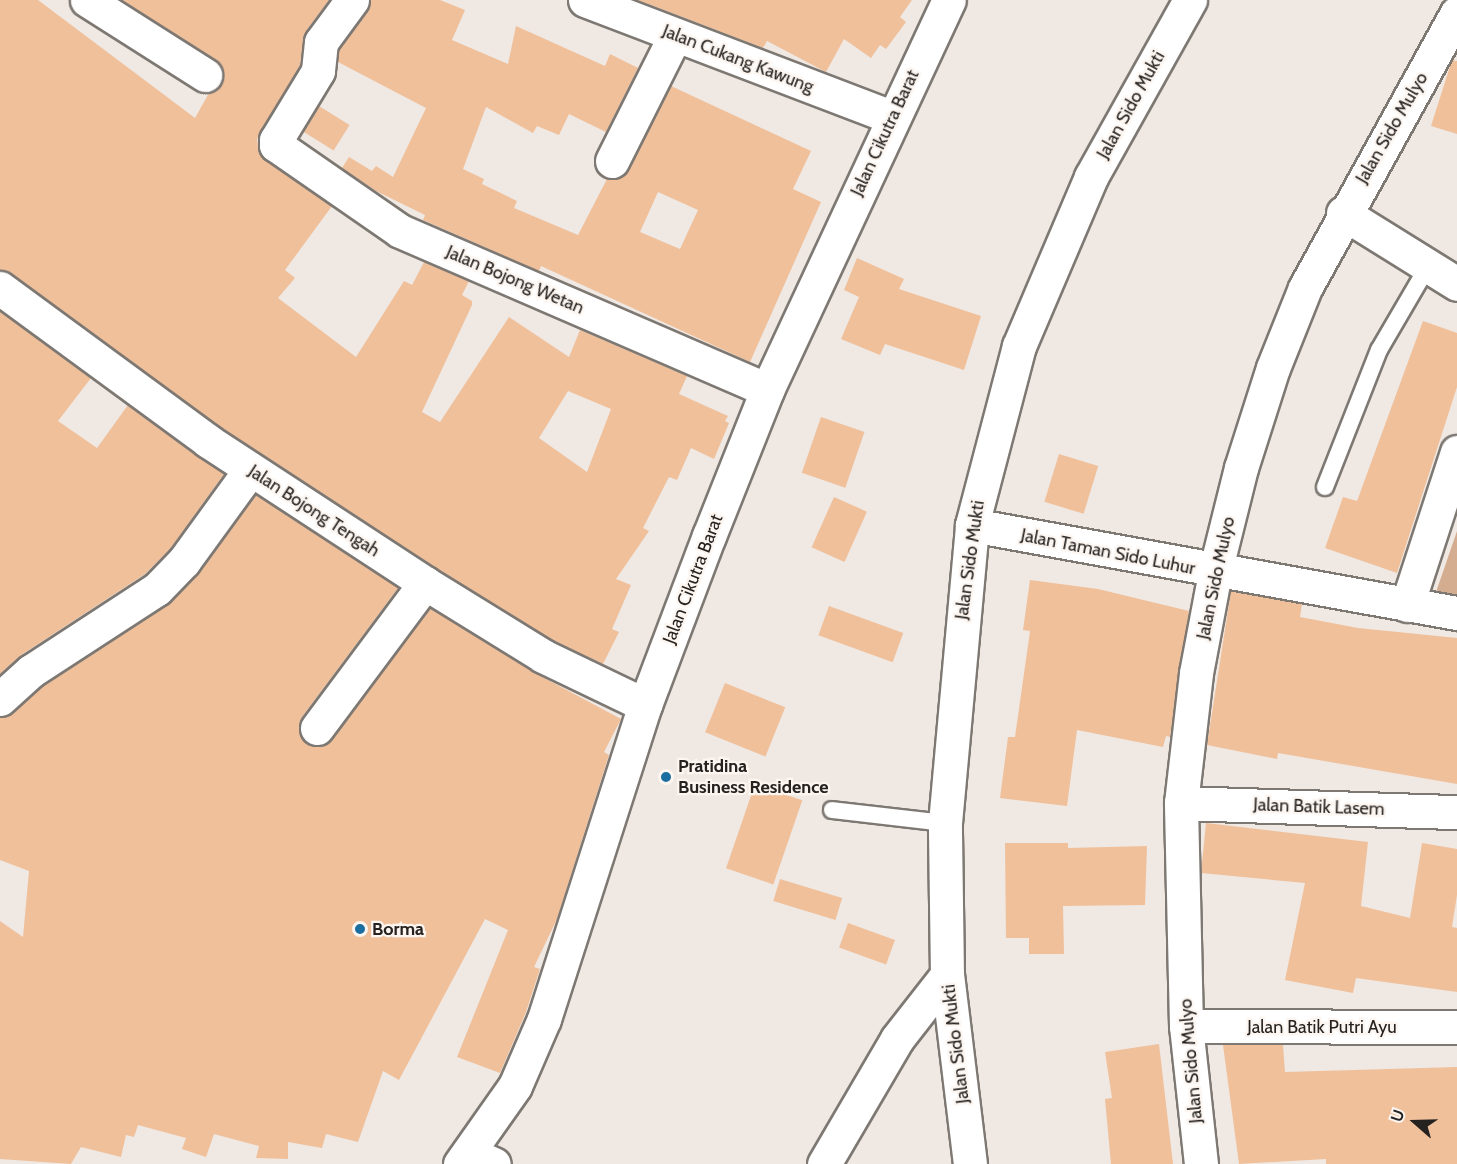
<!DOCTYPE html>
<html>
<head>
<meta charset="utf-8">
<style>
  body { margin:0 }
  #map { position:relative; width:1457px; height:1164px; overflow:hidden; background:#efe8e3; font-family:Cabin,sans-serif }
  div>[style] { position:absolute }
  .green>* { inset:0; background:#d4ad90 }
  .building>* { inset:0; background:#f0c09b; transform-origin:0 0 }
  .roads { filter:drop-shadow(2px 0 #7e7873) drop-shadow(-2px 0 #7e7873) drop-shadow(0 2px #7e7873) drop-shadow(0 -2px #7e7873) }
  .service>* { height:16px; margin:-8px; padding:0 8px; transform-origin:8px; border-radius:8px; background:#fff }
  .minor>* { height:33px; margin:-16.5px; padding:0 16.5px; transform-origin:16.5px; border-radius:16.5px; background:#fff }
  .tertiary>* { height:33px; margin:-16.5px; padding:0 16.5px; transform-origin:16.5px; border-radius:16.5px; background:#fff }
  .secondary>* { height:33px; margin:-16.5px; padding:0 16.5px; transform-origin:16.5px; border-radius:16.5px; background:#fff }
  .dots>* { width:16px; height:16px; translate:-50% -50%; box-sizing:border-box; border:3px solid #fcf5f0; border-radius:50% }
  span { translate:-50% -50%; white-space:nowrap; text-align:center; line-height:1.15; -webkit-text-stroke:4.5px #fcf5f0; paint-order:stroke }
  .street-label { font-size:18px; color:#252220 }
  .poi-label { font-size:18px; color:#252220; font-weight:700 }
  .left { translate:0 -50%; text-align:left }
  .north { position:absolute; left:1385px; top:1092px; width:60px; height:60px; -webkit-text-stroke:4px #fcf5f0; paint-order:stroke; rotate:290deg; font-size:16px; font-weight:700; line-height:24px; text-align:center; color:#252220 }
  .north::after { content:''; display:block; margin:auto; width:21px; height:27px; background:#252220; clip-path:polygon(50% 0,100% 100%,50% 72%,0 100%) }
</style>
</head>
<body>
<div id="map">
  <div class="green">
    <i style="clip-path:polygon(1457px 531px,1457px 599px,1435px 595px)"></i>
  </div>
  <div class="building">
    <i style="clip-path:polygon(evenodd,0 0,38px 0,195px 118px,209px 93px,221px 85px,221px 66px,122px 0,329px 0,306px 31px,300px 65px,257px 139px,259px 153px,265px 160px,332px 206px,285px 270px,295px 278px,278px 298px,356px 357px,404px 281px,412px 285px,424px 262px,469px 281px,462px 295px,472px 301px,472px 305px,422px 412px,440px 422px,509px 317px,569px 357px,580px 330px,687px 376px,679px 394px,728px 416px,725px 421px,729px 423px,714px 459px,691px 448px,677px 480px,669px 477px,643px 528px,649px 531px,616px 579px,631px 585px,612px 629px,619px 632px,603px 664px,552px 640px,435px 567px,219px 426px,11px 273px,0 270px,0 0,568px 391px,611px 409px,587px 472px,539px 438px,568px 391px)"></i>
    <i style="clip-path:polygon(evenodd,370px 0,440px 0,465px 10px,452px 40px,508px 64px,516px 26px,605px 66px,610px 54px,638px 68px,606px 132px,569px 114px,559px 135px,537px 126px,533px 133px,486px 107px,463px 169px,484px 179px,482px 184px,517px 201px,514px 208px,578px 235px,607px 179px,622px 177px,629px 169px,671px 86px,811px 151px,793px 189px,821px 202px,750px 362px,541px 266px,539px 271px,423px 220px,425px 215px,376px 191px,342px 168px,349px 157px,372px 171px,376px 166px,393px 177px,426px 108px,338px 62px,339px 49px,367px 11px,370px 0,658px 192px,698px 210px,680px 249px,640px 232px,658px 192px)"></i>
    <i style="clip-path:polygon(638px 0,912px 0,900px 17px,906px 22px,886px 49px,880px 45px,871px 58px,844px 39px,826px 72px,767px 41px,763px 48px)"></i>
    <i style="clip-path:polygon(1452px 60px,1457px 61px,1457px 134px,1431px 126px)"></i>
    <i style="left:319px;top:106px;width:36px;height:30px;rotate:32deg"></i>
    <i style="clip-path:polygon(857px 258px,904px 279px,899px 289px,981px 316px,964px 370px,885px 344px,880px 355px,841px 339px,859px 297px,844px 290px)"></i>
    <i style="clip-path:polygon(0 311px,91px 378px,58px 421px,97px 448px,128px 405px,224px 474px,170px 549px,145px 574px,21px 655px,0 674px)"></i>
    <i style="clip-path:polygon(1423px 321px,1457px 333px,1457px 387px,1397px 573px,1325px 548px,1343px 497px,1357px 501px)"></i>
    <i style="left:821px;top:417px;width:46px;height:59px;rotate:19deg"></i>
    <i style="left:1059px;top:454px;width:41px;height:50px;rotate:17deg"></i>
    <i style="clip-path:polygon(255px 494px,398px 588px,302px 717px,300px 735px,306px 743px,324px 745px,332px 739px,430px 608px,533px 672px,621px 719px,604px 752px,609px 755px,557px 919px,534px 967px,540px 969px,526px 1012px,500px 1073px,457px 1057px,508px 930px,485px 919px,399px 1080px,383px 1071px,358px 1142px,326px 1134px,322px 1148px,288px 1142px,288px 1159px,256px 1158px,259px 1146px,214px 1134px,206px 1157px,182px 1149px,186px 1138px,138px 1125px,134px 1137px,126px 1135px,121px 1157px,81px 1147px,71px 1164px,0 1159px,0 921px,23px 937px,29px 871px,0 860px,0 717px,12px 713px,42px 686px,170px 602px,199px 572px)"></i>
    <i style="left:834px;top:497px;width:36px;height:55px;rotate:24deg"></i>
    <i style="clip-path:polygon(1030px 580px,1098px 589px,1189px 611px,1170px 737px,1166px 736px,1163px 747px,1077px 730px,1067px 806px,1000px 798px,1008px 737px,1015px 737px,1030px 631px,1023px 630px)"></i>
    <i style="clip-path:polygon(1231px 591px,1302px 604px,1300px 617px,1358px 628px,1457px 638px,1457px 784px,1278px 753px,1277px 759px,1207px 745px)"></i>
    <i style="left:829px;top:606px;width:79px;height:31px;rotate:20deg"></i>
    <i style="left:725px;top:683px;width:65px;height:53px;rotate:22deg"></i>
    <i style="left:755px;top:784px;width:50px;height:89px;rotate:19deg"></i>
    <i style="clip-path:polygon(1206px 823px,1368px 842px,1361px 906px,1410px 918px,1422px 843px,1457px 849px,1457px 895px,1452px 927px,1457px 928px,1457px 992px,1356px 978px,1353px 993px,1285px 980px,1305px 883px,1201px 873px)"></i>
    <i style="clip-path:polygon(1005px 843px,1068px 843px,1068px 848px,1147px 846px,1145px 905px,1063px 906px,1064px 954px,1029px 954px,1029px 938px,1006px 938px)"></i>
    <i style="left:780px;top:879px;width:65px;height:23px;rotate:17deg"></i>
    <i style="left:848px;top:923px;width:50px;height:26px;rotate:20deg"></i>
    <i style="clip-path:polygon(1159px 1044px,1173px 1164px,1111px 1164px,1105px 1099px,1112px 1098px,1105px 1052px)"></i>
    <i style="clip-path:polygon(1223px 1045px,1283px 1045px,1285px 1072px,1457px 1067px,1457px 1164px,1326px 1164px,1326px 1159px,1239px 1164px)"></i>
  </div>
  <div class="roads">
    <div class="service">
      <i style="left:1325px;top:487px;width:147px;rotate:-68.5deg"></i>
      <i style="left:1379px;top:350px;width:97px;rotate:-59.7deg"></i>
      <i style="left:832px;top:810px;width:114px;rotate:6.6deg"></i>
    </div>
    <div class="minor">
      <i style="left:87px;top:0;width:140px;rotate:32.4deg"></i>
      <i style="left:352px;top:0;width:52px;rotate:126.4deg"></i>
      <i style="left:321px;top:42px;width:29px;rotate:96deg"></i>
      <i style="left:318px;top:71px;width:81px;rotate:121.3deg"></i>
      <i style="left:276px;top:140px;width:5px;rotate:90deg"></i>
      <i style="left:276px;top:145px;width:151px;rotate:34.7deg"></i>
      <i style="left:400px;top:231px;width:400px;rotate:23.4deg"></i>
      <i style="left:612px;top:161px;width:140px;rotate:-63.3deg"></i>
      <i style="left:1343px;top:213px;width:134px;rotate:31.9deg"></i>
      <i style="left:0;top:288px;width:258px;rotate:36.3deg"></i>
      <i style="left:208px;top:441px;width:259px;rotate:33.2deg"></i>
      <i style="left:425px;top:583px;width:139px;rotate:31.7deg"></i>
      <i style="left:543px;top:656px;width:113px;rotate:25.7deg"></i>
      <i style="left:972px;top:525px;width:493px;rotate:10.3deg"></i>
      <i style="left:1407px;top:605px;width:161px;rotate:-71.9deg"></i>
      <i style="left:0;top:699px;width:42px;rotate:-42.1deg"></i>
      <i style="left:31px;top:671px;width:150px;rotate:-33.1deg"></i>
      <i style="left:157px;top:589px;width:39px;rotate:-46deg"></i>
      <i style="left:184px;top:561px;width:112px;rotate:-54deg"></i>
      <i style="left:317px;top:728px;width:181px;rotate:-53.3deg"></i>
      <i style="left:1181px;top:803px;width:276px;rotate:1.9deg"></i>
      <i style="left:1186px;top:1026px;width:271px;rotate:0.2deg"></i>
      <i style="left:469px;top:1153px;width:27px;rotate:24deg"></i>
      <i style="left:824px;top:1164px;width:145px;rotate:-59.7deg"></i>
      <i style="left:897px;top:1039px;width:81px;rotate:-52deg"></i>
      <i style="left:970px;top:1164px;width:190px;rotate:-96.9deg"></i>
      <i style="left:947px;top:975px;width:152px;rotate:-90.8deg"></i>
      <i style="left:945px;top:823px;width:299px;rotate:-84.8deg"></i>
      <i style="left:972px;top:525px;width:185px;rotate:-75.3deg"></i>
      <i style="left:1019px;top:346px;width:184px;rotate:-66.9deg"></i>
      <i style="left:1091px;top:177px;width:203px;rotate:-60.8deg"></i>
      <i style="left:1201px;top:1164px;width:139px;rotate:-96.2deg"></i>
      <i style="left:1186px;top:1026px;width:223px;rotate:-91.3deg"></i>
      <i style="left:1181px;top:803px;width:131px;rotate:-83.4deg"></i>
      <i style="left:1196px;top:673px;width:103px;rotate:-79.3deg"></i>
      <i style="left:1215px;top:572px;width:107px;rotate:-76deg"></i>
      <i style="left:1241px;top:468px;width:105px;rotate:-72.3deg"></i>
      <i style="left:1273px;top:368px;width:86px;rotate:-68.2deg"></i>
      <i style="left:1305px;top:288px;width:314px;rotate:-61.1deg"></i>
    </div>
    <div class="tertiary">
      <i style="left:585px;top:0;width:329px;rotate:20.9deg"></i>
    </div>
    <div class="secondary">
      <i style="left:460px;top:1164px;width:95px;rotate:-54.8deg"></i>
      <i style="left:515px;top:1086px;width:73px;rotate:-66.6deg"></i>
      <i style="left:544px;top:1019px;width:330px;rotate:-72.2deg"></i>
      <i style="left:645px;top:705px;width:181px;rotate:-69.3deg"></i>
      <i style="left:709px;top:536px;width:157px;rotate:-68.3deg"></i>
      <i style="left:767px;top:390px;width:430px;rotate:-65deg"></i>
    </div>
  </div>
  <div class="dots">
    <i style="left:666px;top:777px;background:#1b6fa0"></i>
    <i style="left:360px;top:929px;background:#1b6fa0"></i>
  </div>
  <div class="street-label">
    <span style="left:738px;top:59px;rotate:21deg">Jalan Cukang Kawung</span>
    <span style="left:1131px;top:105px;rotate:-61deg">Jalan Sido Mukti</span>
    <span style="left:1392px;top:128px;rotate:-60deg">Jalan Sido Mulyo</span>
    <span style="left:885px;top:133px;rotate:-65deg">Jalan Cikutra Barat</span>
    <span style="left:515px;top:280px;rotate:23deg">Jalan Bojong Wetan</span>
    <span style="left:314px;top:511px;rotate:33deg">Jalan Bojong Tengah</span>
    <span style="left:1108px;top:552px;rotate:11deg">Jalan Taman Sido Luhur</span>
    <span style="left:970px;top:560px;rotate:-82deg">Jalan Sido Mukti</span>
    <span style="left:1216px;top:578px;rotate:-78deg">Jalan Sido Mulyo</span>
    <span style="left:693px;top:579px;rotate:-69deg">Jalan Cikutra Barat</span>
    <span style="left:1319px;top:807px;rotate:2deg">Jalan Batik Lasem</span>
    <span style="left:1322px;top:1027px">Jalan Batik Putri Ayu</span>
    <span style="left:956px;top:1044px;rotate:-97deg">Jalan Sido Mukti</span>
    <span style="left:1191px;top:1061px;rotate:-95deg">Jalan Sido Mulyo</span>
  </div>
  <div class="poi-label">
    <span class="left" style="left:678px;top:777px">Pratidina<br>Business Residence</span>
    <span class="left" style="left:372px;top:929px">Borma</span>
  </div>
  <div class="north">U</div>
</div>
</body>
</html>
